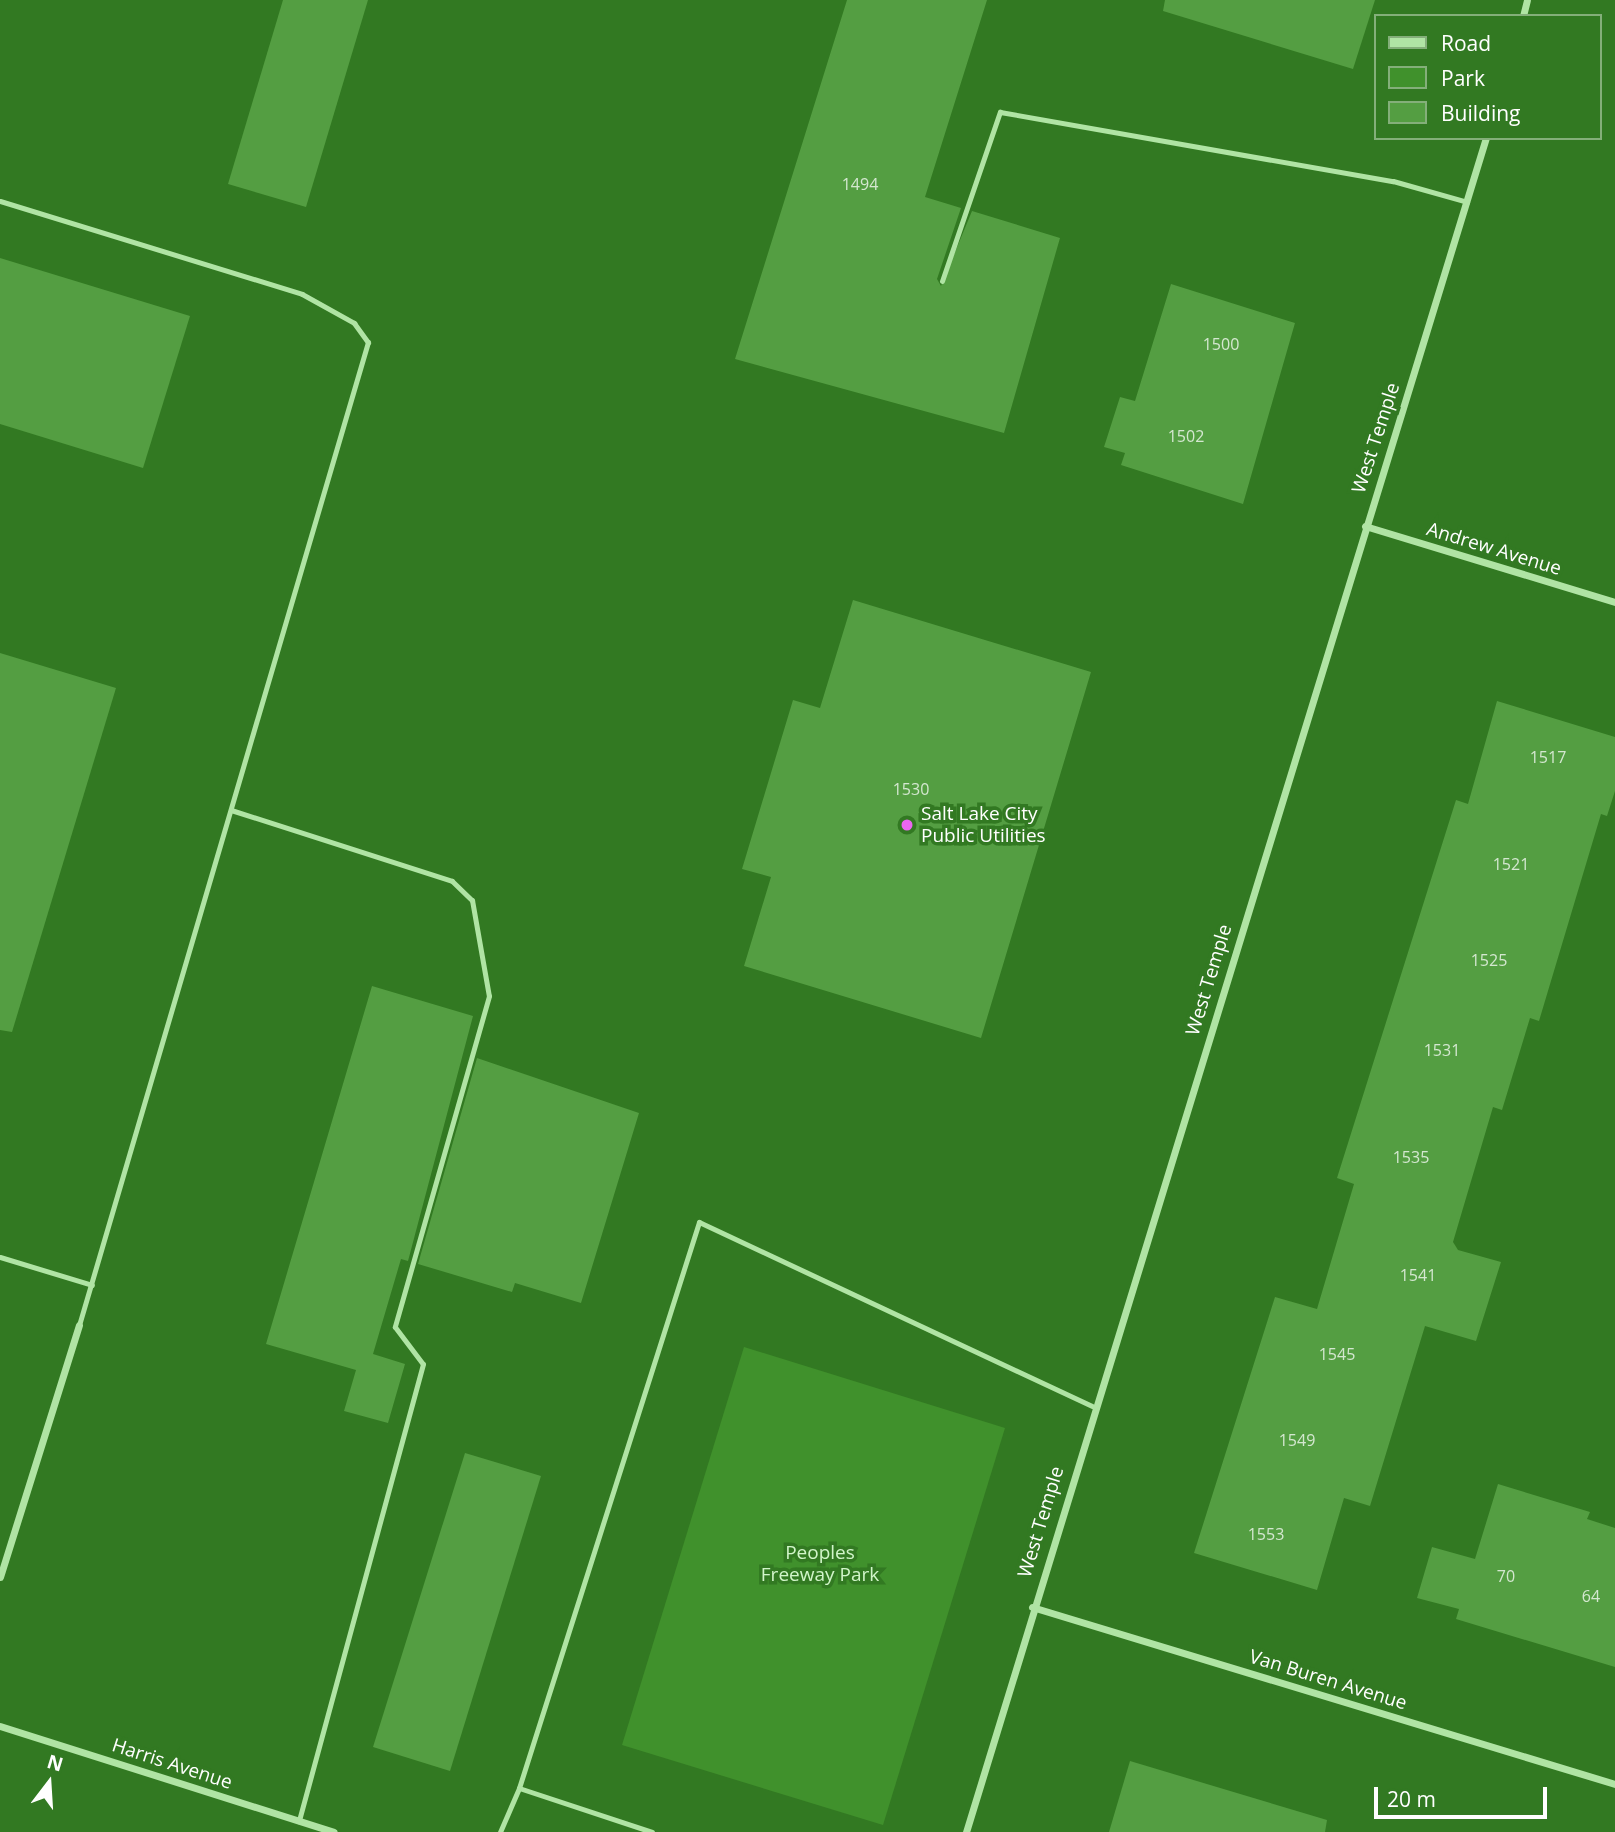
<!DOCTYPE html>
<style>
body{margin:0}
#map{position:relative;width:1615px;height:1832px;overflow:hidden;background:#327922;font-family:"Open Sans",sans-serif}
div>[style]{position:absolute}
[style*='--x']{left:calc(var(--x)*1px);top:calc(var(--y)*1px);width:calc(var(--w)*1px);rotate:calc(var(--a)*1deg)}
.green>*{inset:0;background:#40912c}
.building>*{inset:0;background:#549e42}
.lane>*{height:5px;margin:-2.5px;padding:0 2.5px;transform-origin:2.5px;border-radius:2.5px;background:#b0e4a4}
.street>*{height:7px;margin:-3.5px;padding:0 3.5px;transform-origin:3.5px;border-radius:3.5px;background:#b0e4a4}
.dots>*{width:19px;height:19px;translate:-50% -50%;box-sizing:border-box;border:4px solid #327922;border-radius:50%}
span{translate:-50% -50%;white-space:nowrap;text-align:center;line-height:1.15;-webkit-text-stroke:7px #327922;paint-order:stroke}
.number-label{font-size:16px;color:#d4e7d0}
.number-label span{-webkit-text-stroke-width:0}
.street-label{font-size:19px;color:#fff}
.poi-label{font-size:19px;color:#fff}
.left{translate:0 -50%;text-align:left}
.park-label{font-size:19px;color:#d1f5c9}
.legend{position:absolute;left:1374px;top:14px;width:228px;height:126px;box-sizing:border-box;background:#327922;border:2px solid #84af7a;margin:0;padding:9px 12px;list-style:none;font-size:21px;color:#fff}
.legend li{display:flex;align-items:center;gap:14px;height:35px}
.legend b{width:35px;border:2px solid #84af7a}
.north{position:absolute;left:14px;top:1748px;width:70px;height:70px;-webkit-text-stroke:5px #327922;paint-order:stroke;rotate:17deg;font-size:19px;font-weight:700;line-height:28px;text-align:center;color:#fff}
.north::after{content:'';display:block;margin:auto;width:24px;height:32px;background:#fff;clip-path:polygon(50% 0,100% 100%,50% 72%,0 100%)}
.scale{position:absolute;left:1374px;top:1787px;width:173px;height:32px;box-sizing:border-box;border:4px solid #fff;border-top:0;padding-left:9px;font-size:21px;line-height:24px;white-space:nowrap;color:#fff;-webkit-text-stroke:5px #327922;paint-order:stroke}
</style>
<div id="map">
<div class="green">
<div style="clip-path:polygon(744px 1347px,1005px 1428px,883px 1825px,622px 1745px)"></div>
</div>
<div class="building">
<div style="clip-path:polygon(283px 0,368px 0,306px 207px,228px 184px)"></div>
<div style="clip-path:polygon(847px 0,987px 0,925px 197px,961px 208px,937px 279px,941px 286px,972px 211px,1060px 238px,1004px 433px,735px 359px)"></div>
<div style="clip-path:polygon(1165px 0,1375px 0,1353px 69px,1163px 11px)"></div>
<div style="clip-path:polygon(0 258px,190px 316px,143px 468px,0 424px)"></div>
<div style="clip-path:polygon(1171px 284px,1295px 323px,1243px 504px,1121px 465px,1125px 453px,1104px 447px,1120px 397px,1135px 401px)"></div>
<div style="clip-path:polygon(853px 600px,1091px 672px,981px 1038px,744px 966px,771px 877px,742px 869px,793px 700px,820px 708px)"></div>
<div style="clip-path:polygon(0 653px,116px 688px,12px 1032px,0 1030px)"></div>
<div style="clip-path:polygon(1497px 701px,1615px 737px,1615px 791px,1607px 816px,1601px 814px,1539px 1021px,1530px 1018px,1502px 1110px,1493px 1107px,1453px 1242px,1458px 1250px,1501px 1262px,1476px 1341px,1425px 1326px,1370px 1506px,1344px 1498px,1317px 1590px,1194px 1553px,1275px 1297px,1317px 1309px,1354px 1184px,1337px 1178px,1456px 800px,1468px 804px)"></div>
<div style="clip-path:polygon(372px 986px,473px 1016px,408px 1261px,401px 1259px,373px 1354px,405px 1364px,388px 1423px,344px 1411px,356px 1370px,266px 1344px)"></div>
<div style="clip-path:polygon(477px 1058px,639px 1113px,581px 1303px,515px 1283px,512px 1292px,418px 1264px)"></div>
<div style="clip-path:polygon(465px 1453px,541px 1476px,450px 1771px,373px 1747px)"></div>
<div style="clip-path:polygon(1498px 1484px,1590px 1512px,1587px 1519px,1615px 1528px,1615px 1667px,1456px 1619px,1459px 1609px,1417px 1598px,1432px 1547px,1475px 1559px)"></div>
<div style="clip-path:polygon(1130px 1761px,1327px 1820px,1325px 1832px,1109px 1832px)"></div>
</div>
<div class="lane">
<div style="--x:0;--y:201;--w:316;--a:17.1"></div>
<div style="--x:302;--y:294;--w:60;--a:29.1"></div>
<div style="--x:354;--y:323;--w:24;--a:54"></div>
<div style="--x:368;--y:342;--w:1025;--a:106.38"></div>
<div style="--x:942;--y:281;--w:179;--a:-71.1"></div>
<div style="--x:1000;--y:112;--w:399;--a:10"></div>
<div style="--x:1393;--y:181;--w:77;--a:15.8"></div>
<div style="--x:231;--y:810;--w:232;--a:17.8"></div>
<div style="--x:452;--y:881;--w:28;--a:44"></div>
<div style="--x:472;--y:900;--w:97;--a:80"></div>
<div style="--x:489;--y:996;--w:344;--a:105.9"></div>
<div style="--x:395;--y:1327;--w:46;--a:52.9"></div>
<div style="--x:423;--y:1364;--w:474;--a:105.2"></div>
<div style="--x:0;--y:1257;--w:96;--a:16.9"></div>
<div style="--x:519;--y:1788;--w:594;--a:-72.36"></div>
<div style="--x:699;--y:1222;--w:434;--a:25.1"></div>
<div style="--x:500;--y:1832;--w:48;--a:-66.6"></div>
<div style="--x:519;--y:1788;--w:140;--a:18.3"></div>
</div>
<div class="street">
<div style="--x:1523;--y:16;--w:16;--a:-76"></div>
<div style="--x:1365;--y:526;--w:261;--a:16.9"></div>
<div style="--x:0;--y:1577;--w:264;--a:-72.6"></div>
<div style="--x:1032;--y:1607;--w:609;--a:16.89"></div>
<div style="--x:0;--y:1726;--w:350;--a:17.6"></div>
<div style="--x:966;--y:1832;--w:1772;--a:-72.94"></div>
</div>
<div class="dots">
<div style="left:907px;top:825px;background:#eb66f0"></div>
</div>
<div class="number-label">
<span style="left:860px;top:184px">1494</span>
<span style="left:1221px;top:344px">1500</span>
<span style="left:1186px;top:436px">1502</span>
<span style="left:1548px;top:757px">1517</span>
<span style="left:911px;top:789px">1530</span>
<span style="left:1511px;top:864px">1521</span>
<span style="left:1489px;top:960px">1525</span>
<span style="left:1442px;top:1050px">1531</span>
<span style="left:1411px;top:1157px">1535</span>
<span style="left:1418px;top:1275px">1541</span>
<span style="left:1337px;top:1354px">1545</span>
<span style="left:1297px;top:1440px">1549</span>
<span style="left:1266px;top:1534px">1553</span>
<span style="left:1506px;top:1576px">70</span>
<span style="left:1591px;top:1596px">64</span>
</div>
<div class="street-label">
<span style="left:1376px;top:438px;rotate:-72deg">West Temple</span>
<span style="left:1494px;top:549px;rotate:17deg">Andrew Avenue</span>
<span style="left:1209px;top:980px;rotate:-73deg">West Temple</span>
<span style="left:1041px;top:1522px;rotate:-73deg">West Temple</span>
<span style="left:1328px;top:1680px;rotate:17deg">Van Buren Avenue</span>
<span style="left:172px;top:1764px;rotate:18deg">Harris Avenue</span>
</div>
<div class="poi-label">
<span class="left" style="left:921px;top:825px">Salt Lake City<br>Public Utilities</span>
</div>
<div class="park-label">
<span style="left:820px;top:1564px">Peoples<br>Freeway Park</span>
</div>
<ul class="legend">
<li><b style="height:9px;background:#b0e4a4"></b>Road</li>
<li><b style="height:19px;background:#40912c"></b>Park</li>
<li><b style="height:19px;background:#549e42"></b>Building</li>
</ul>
<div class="north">N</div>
<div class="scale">20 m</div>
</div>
